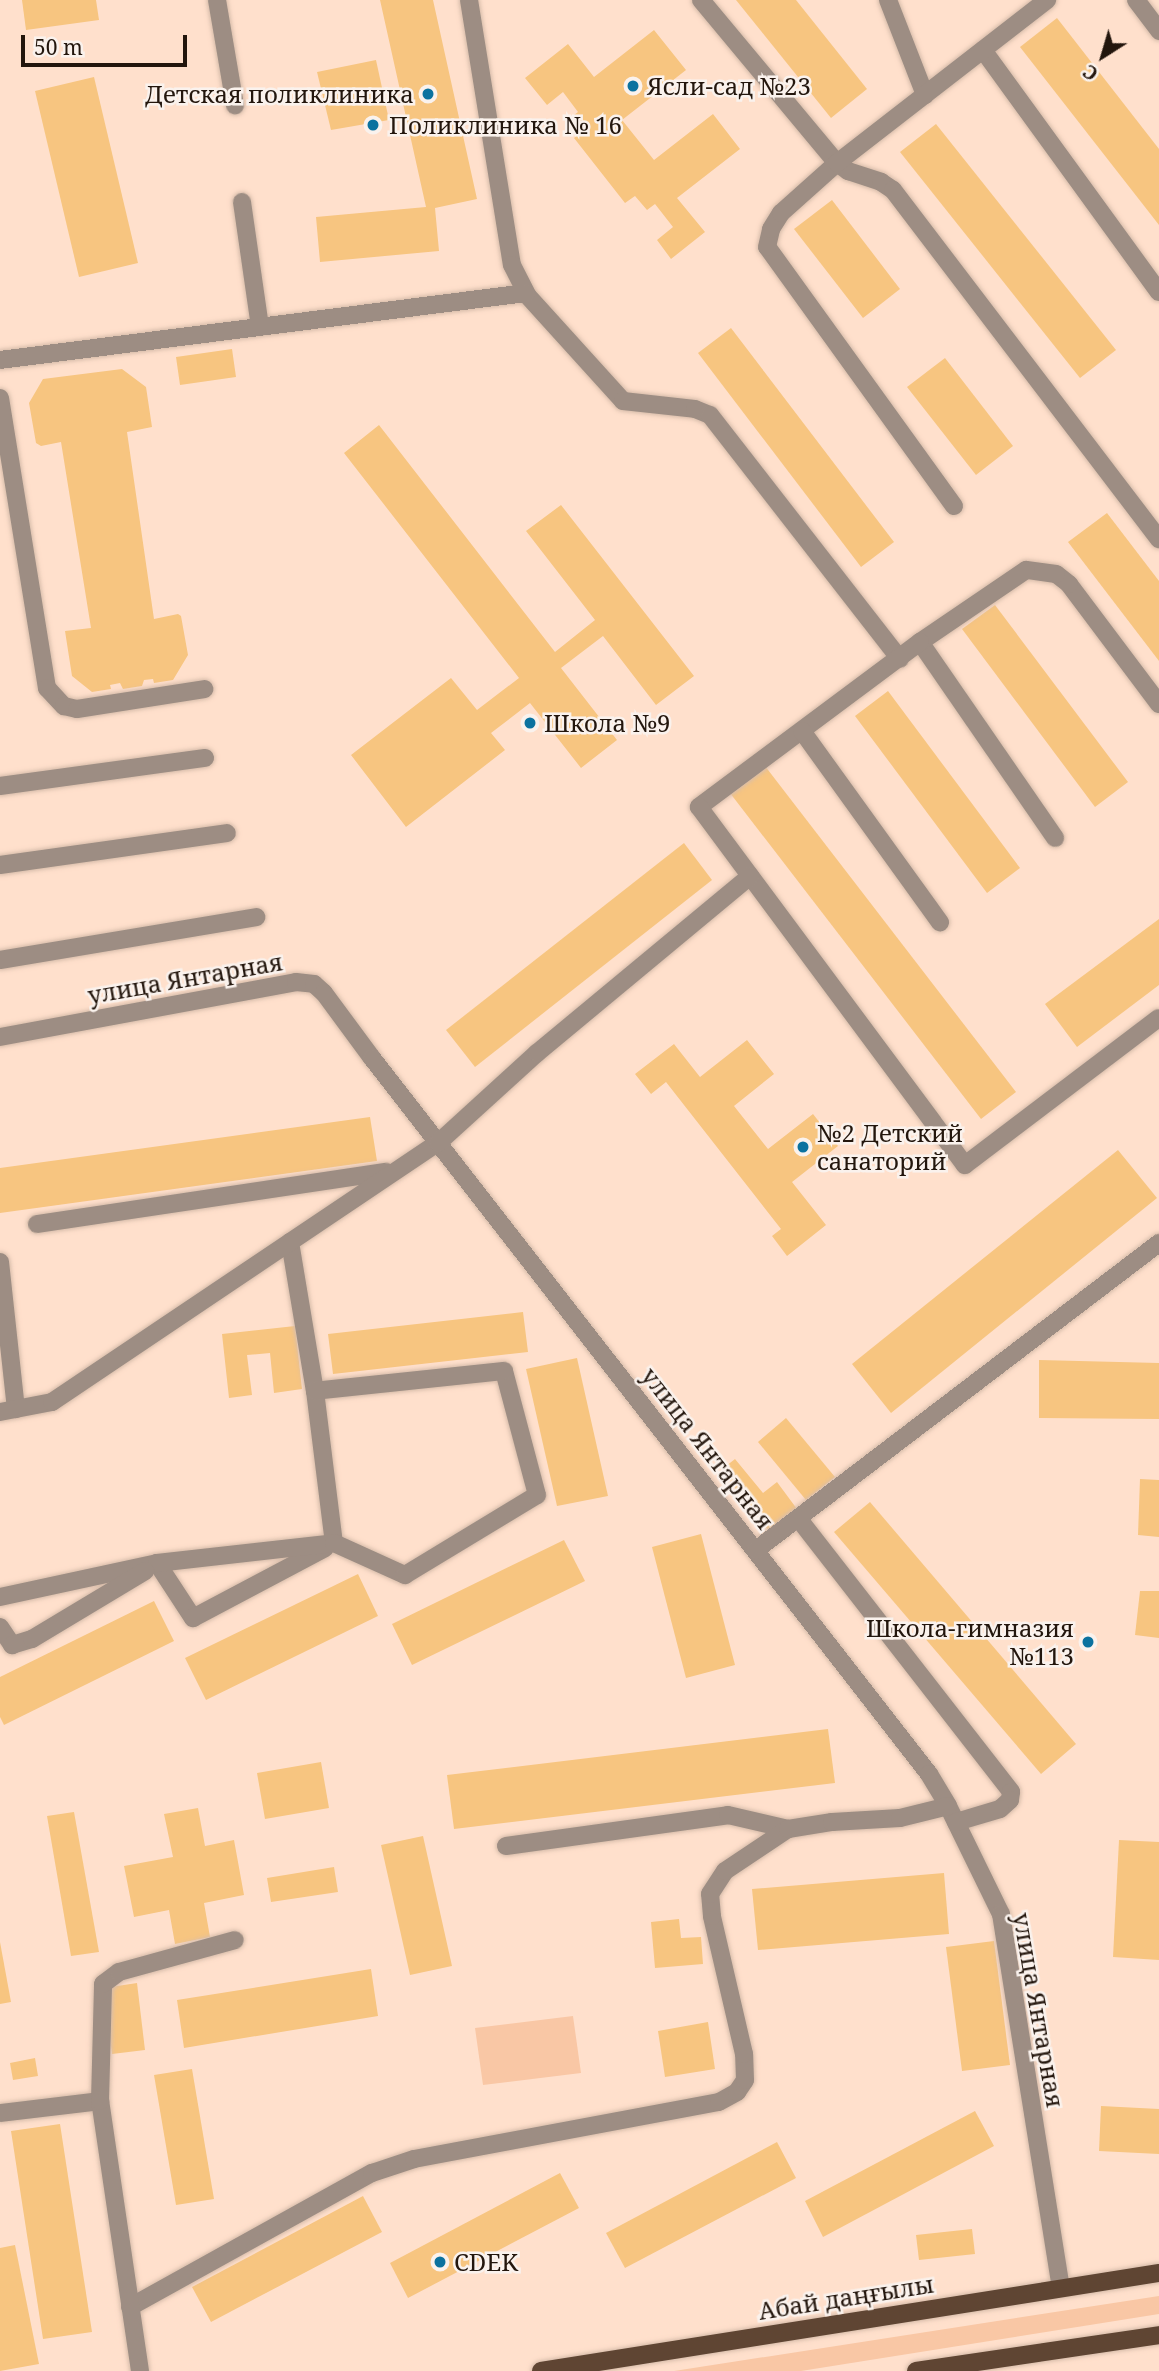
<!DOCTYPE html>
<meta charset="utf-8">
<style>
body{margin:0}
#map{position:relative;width:1159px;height:2371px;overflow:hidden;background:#ffe0cc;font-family:"Noto Serif",serif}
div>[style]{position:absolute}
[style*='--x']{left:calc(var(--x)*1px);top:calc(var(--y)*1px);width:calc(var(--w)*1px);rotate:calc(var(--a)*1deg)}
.green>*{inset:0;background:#f9c7a5}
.building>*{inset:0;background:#f7c580}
.roads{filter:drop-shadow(0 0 2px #d7bcaa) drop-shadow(0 0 2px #d7bcaa)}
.minor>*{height:18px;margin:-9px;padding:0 9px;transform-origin:9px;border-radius:9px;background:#9d8d83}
.major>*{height:18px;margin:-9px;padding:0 9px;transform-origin:9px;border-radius:9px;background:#5f4533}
.dots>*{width:19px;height:19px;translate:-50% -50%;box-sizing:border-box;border:4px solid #faf2ed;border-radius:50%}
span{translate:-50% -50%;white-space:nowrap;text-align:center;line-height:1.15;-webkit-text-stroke:5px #faf2ed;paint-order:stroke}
.poi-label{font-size:24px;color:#23160d}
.left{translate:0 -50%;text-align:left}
.right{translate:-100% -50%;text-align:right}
.street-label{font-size:24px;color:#23160d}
.north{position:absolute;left:1068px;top:21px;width:70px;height:70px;-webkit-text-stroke:5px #faf2ed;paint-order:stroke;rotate:217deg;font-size:19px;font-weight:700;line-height:28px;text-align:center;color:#23160d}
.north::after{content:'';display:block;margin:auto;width:24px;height:32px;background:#23160d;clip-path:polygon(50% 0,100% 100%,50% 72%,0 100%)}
.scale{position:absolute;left:21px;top:35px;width:166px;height:32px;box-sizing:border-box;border:4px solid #23160d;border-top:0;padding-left:9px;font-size:21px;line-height:24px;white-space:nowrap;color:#23160d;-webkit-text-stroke:5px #faf2ed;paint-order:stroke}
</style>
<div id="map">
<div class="green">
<div style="clip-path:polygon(573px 2016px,581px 2073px,483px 2085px,475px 2028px)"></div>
<div style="clip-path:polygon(1159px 2296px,1159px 2314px,801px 2371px,674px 2371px)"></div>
</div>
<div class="building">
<div style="clip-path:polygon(22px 0,96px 0,99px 20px,26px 30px)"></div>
<div style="clip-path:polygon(380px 0,433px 0,477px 199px,435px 208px,439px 251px,320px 262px,316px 217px,426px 207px)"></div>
<div style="clip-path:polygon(736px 0,796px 0,867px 89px,831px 118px)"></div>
<div style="clip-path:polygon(1057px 18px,1159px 149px,1159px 225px,1020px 47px)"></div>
<div style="clip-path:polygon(654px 30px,686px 70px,622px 120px,654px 160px,713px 114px,740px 149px,677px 198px,705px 232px,671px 259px,657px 240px,673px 227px,655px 204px,647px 210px,635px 196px,625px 203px,574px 138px,581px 132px,570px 118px,578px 112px,563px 92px,547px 105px,525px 78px,568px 44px,594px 77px)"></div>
<div style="clip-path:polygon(376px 60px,389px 120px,331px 130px,317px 72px)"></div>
<div style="clip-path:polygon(94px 77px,138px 263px,79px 277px,35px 91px)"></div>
<div style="clip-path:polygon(936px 124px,1116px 350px,1080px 378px,900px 152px)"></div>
<div style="clip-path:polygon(832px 200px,900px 289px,863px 318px,794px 229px)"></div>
<div style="clip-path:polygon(731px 328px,894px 542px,861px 567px,698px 353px)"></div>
<div style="clip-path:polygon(232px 349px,236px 377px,180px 385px,176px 357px)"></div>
<div style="clip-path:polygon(945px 358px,1013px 446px,976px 475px,907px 387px)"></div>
<div style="clip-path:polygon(122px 369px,146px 387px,152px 427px,127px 432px,154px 619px,178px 614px,181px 616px,188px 655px,173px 680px,154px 683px,153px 679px,144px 680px,142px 686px,123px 689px,120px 683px,110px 685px,111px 689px,92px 692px,72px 676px,65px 631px,91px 628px,61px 442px,41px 446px,36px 443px,29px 403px,43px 379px)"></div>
<div style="clip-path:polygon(379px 425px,555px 652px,595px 620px,526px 531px,561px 505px,694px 676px,656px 705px,603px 636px,561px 668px,617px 740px,581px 768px,530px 703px,491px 733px,505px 750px,406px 827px,351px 755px,451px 678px,477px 710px,519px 678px,344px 453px)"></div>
<div style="clip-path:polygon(1107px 513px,1159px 581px,1159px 661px,1068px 542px)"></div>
<div style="clip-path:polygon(995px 605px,1128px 782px,1095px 807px,962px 629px)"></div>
<div style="clip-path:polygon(888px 691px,1020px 868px,987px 893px,855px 716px)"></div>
<div style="clip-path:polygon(765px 766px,1016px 1092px,981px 1119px,730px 793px)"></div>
<div style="clip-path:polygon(684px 843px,712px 880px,475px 1067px,446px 1030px)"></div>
<div style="clip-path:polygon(1159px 919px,1159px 985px,1077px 1047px,1045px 1004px)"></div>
<div style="clip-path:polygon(747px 1040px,774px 1074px,734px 1106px,768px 1149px,813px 1114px,838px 1146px,792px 1182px,826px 1225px,787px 1256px,772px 1236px,781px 1229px,666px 1082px,651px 1094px,635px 1074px,674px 1044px,700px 1077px)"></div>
<div style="clip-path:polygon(370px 1117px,377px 1161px,0 1213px,0 1168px)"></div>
<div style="clip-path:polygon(1118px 1150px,1157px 1198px,891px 1413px,852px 1364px)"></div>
<div style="clip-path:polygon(523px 1312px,528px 1352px,333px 1374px,328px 1334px)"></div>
<div style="clip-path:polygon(295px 1326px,302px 1389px,274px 1393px,270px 1353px,247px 1355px,252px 1395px,229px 1398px,222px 1334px)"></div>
<div style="clip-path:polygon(577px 1358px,608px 1496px,557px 1506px,526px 1369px)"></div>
<div style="clip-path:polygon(1039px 1360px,1159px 1363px,1159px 1419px,1039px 1418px)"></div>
<div style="clip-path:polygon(786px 1418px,835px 1477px,806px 1500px,758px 1442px)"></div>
<div style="clip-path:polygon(735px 1459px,763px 1493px,777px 1482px,797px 1509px,768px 1530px,721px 1470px)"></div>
<div style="clip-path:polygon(1140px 1479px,1159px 1480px,1159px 1537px,1138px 1535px)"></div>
<div style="clip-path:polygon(870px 1502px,1076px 1744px,1041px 1774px,834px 1532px)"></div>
<div style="clip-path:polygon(701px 1534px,735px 1665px,686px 1678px,652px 1547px)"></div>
<div style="clip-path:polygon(564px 1540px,585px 1581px,412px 1665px,392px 1624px)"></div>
<div style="clip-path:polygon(358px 1574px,378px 1616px,206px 1700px,185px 1658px)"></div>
<div style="clip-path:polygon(1140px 1591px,1159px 1591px,1159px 1638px,1135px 1635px)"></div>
<div style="clip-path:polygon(154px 1601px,174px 1641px,4px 1725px,0 1717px,0 1677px)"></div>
<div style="clip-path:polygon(828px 1729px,835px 1783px,454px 1829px,447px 1775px)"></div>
<div style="clip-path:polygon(321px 1762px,329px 1808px,265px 1819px,257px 1773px)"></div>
<div style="clip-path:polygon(198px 1808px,205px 1846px,234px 1840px,244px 1895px,204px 1903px,210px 1937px,175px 1944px,169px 1910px,134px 1917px,124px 1866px,173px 1857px,164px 1814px)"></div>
<div style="clip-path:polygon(74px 1812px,99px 1952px,71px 1956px,47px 1816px)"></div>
<div style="clip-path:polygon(423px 1836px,452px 1966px,410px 1975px,381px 1845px)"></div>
<div style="clip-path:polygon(1119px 1840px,1159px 1842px,1159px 1960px,1113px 1957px)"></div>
<div style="clip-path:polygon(334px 1867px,338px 1892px,271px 1902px,267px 1878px)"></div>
<div style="clip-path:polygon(944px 1873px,949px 1934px,758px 1950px,752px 1889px)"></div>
<div style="clip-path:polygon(679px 1919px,681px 1938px,701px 1937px,703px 1964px,655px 1968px,651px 1922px)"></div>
<div style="clip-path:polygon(994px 1941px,1010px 2065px,962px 2071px,946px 1947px)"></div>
<div style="clip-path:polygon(0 1942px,11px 2002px,0 2004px)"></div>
<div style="clip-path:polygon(371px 1969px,378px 2016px,184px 2048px,177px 2000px)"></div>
<div style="clip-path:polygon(137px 1983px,145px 2050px,112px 2054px,104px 1988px)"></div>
<div style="clip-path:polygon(708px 2022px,715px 2069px,665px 2077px,658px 2031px)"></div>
<div style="clip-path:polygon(35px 2058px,38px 2076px,13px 2080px,10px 2063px)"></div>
<div style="clip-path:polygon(192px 2069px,214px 2199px,176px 2205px,154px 2075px)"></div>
<div style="clip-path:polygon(1101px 2106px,1159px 2109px,1159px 2154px,1099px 2151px)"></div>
<div style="clip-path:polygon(975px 2111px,994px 2146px,823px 2237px,805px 2201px)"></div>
<div style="clip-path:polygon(60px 2124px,92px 2332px,43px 2339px,11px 2131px)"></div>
<div style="clip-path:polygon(777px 2142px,796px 2178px,625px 2268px,606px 2233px)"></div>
<div style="clip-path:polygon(560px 2173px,579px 2208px,408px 2298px,390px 2263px)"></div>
<div style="clip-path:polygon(363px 2196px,382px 2232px,211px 2322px,192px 2287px)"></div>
<div style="clip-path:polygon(972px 2229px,975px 2254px,919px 2260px,916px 2235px)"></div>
<div style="clip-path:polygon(15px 2245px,39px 2364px,0 2371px,0 2248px)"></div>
</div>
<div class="roads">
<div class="minor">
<div style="--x:217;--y:0;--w:107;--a:80.3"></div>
<div style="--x:469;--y:0;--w:268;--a:80.8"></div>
<div style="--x:512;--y:265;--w:34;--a:63"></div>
<div style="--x:527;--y:295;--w:143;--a:47.8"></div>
<div style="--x:623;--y:401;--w:72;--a:6.3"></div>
<div style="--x:695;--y:409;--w:16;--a:22"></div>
<div style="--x:710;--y:415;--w:309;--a:52.1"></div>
<div style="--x:701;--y:0;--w:212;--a:50.2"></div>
<div style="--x:837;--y:163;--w:14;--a:36"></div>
<div style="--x:848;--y:171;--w:35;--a:18"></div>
<div style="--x:881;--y:182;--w:14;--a:34"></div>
<div style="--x:893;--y:190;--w:439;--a:52.7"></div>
<div style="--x:888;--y:0;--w:102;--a:68.7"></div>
<div style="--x:1136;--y:0;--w:39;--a:53"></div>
<div style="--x:983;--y:50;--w:299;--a:54"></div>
<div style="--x:242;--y:202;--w:126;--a:81.8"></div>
<div style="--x:0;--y:360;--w:530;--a:-7.26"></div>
<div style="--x:0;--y:398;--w:294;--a:80.8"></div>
<div style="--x:47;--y:688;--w:25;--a:47"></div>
<div style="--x:64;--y:706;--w:13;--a:13"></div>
<div style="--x:77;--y:709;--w:129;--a:-8.9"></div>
<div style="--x:954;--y:506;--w:319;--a:-125.8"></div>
<div style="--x:767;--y:247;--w:18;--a:-77"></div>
<div style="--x:771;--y:229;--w:19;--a:-58"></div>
<div style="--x:781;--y:213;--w:75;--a:-41.8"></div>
<div style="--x:837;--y:163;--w:266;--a:-37.8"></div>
<div style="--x:920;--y:642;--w:238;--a:55.4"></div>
<div style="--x:1159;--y:704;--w:150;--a:-126.9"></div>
<div style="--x:1069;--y:584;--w:16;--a:-142"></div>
<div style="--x:1056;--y:574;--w:30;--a:-172"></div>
<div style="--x:1026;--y:570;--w:128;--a:145.8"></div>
<div style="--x:920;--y:642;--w:276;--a:143.3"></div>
<div style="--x:699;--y:807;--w:446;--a:53.4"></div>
<div style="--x:965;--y:1165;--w:243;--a:-37.2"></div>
<div style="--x:802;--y:731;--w:236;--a:54.2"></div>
<div style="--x:0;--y:786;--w:207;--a:-7.8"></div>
<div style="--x:0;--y:865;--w:229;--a:-8"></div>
<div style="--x:0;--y:960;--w:260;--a:-9.5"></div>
<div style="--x:0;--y:1037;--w:301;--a:-10.5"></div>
<div style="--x:296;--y:982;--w:18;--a:6"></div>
<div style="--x:314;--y:984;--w:13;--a:42"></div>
<div style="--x:324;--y:993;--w:81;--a:53.6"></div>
<div style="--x:372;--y:1058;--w:907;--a:52.12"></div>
<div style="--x:929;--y:1774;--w:37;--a:59"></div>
<div style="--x:948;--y:1806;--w:120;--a:63.9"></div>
<div style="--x:1001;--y:1914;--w:378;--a:80.9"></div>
<div style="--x:37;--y:1224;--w:353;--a:-8.5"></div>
<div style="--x:290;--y:1242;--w:151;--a:80.5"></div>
<div style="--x:315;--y:1391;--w:153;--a:82.9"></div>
<div style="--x:0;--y:1262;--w:148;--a:83.8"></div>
<div style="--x:0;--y:1412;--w:53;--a:-10.9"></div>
<div style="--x:52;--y:1402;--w:465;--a:-33.9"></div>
<div style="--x:438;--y:1143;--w:134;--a:-42.3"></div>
<div style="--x:537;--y:1053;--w:277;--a:-39.7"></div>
<div style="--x:798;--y:1518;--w:347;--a:52.1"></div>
<div style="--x:1011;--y:1792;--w:8;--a:97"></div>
<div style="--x:1010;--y:1800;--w:13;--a:138"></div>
<div style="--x:1000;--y:1809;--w:46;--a:163.5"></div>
<div style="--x:756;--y:1550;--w:507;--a:-37.3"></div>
<div style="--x:157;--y:1563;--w:66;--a:56.8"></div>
<div style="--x:193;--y:1618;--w:149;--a:-27.9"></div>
<div style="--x:0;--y:1597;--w:161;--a:-12.2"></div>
<div style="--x:157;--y:1563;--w:178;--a:-6.4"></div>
<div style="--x:334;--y:1543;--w:78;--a:24.3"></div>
<div style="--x:405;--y:1575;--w:154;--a:-31.2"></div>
<div style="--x:537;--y:1495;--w:128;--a:-104.9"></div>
<div style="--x:504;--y:1371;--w:190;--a:174"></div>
<div style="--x:0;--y:1627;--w:22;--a:56"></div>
<div style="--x:12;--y:1645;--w:21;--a:-17"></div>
<div style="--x:32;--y:1639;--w:132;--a:-31"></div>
<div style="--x:506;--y:1846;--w:224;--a:-7.9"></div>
<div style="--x:728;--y:1815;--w:62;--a:13.1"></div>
<div style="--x:0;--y:2113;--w:101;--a:-6.8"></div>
<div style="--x:130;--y:2307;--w:277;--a:-29"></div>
<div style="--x:372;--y:2173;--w:44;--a:-18.4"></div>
<div style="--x:414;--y:2159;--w:310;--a:-10.6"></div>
<div style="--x:719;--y:2102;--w:21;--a:-29"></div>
<div style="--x:737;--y:2092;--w:14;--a:-56"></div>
<div style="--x:745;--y:2080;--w:26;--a:-92"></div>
<div style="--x:744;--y:2054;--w:142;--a:-103.1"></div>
<div style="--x:712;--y:1916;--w:22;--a:-95"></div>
<div style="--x:710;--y:1894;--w:27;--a:-57"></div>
<div style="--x:725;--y:1871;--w:76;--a:-33.7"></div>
<div style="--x:788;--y:1829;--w:45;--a:-9"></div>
<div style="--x:832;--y:1822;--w:68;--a:-3.4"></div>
<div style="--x:900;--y:1818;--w:49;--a:-14"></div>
<div style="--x:140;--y:2371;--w:273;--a:-98.4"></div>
<div style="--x:100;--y:2101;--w:117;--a:-88.5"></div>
<div style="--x:103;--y:1984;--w:20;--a:-37"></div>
<div style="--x:119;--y:1972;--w:120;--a:-15.4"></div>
</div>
<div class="major">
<div style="--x:541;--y:2371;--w:626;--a:-9.01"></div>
<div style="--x:916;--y:2371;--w:246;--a:-8.4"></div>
</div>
</div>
<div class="dots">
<div style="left:633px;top:86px;background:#0b729f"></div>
<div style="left:428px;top:94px;background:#0b729f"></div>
<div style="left:373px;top:125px;background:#0b729f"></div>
<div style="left:530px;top:723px;background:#0b729f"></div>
<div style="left:803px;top:1147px;background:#0b729f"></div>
<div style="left:1088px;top:1642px;background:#0b729f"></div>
<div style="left:440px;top:2262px;background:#0b729f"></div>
</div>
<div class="poi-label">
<span class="left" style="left:647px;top:86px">Ясли-сад №23</span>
<span class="right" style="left:414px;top:94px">Детская поликлиника</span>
<span class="left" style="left:389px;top:125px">Поликлиника № 16</span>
<span class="left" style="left:544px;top:723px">Школа №9</span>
<span class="left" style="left:817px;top:1147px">№2 Детский<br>санаторий</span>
<span class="right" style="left:1074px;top:1642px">Школа-гимназия<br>№113</span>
<span class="left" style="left:454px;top:2262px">CDEK</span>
</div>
<div class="street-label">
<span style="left:185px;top:978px;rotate:-10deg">улица Янтарная</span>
<span style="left:708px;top:1448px;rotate:52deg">улица Янтарная</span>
<span style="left:1039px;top:2010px;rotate:80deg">улица Янтарная</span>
<span style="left:846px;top:2297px;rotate:-9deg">Абай даңғылы</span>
</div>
<div class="north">С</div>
<div class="scale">50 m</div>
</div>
